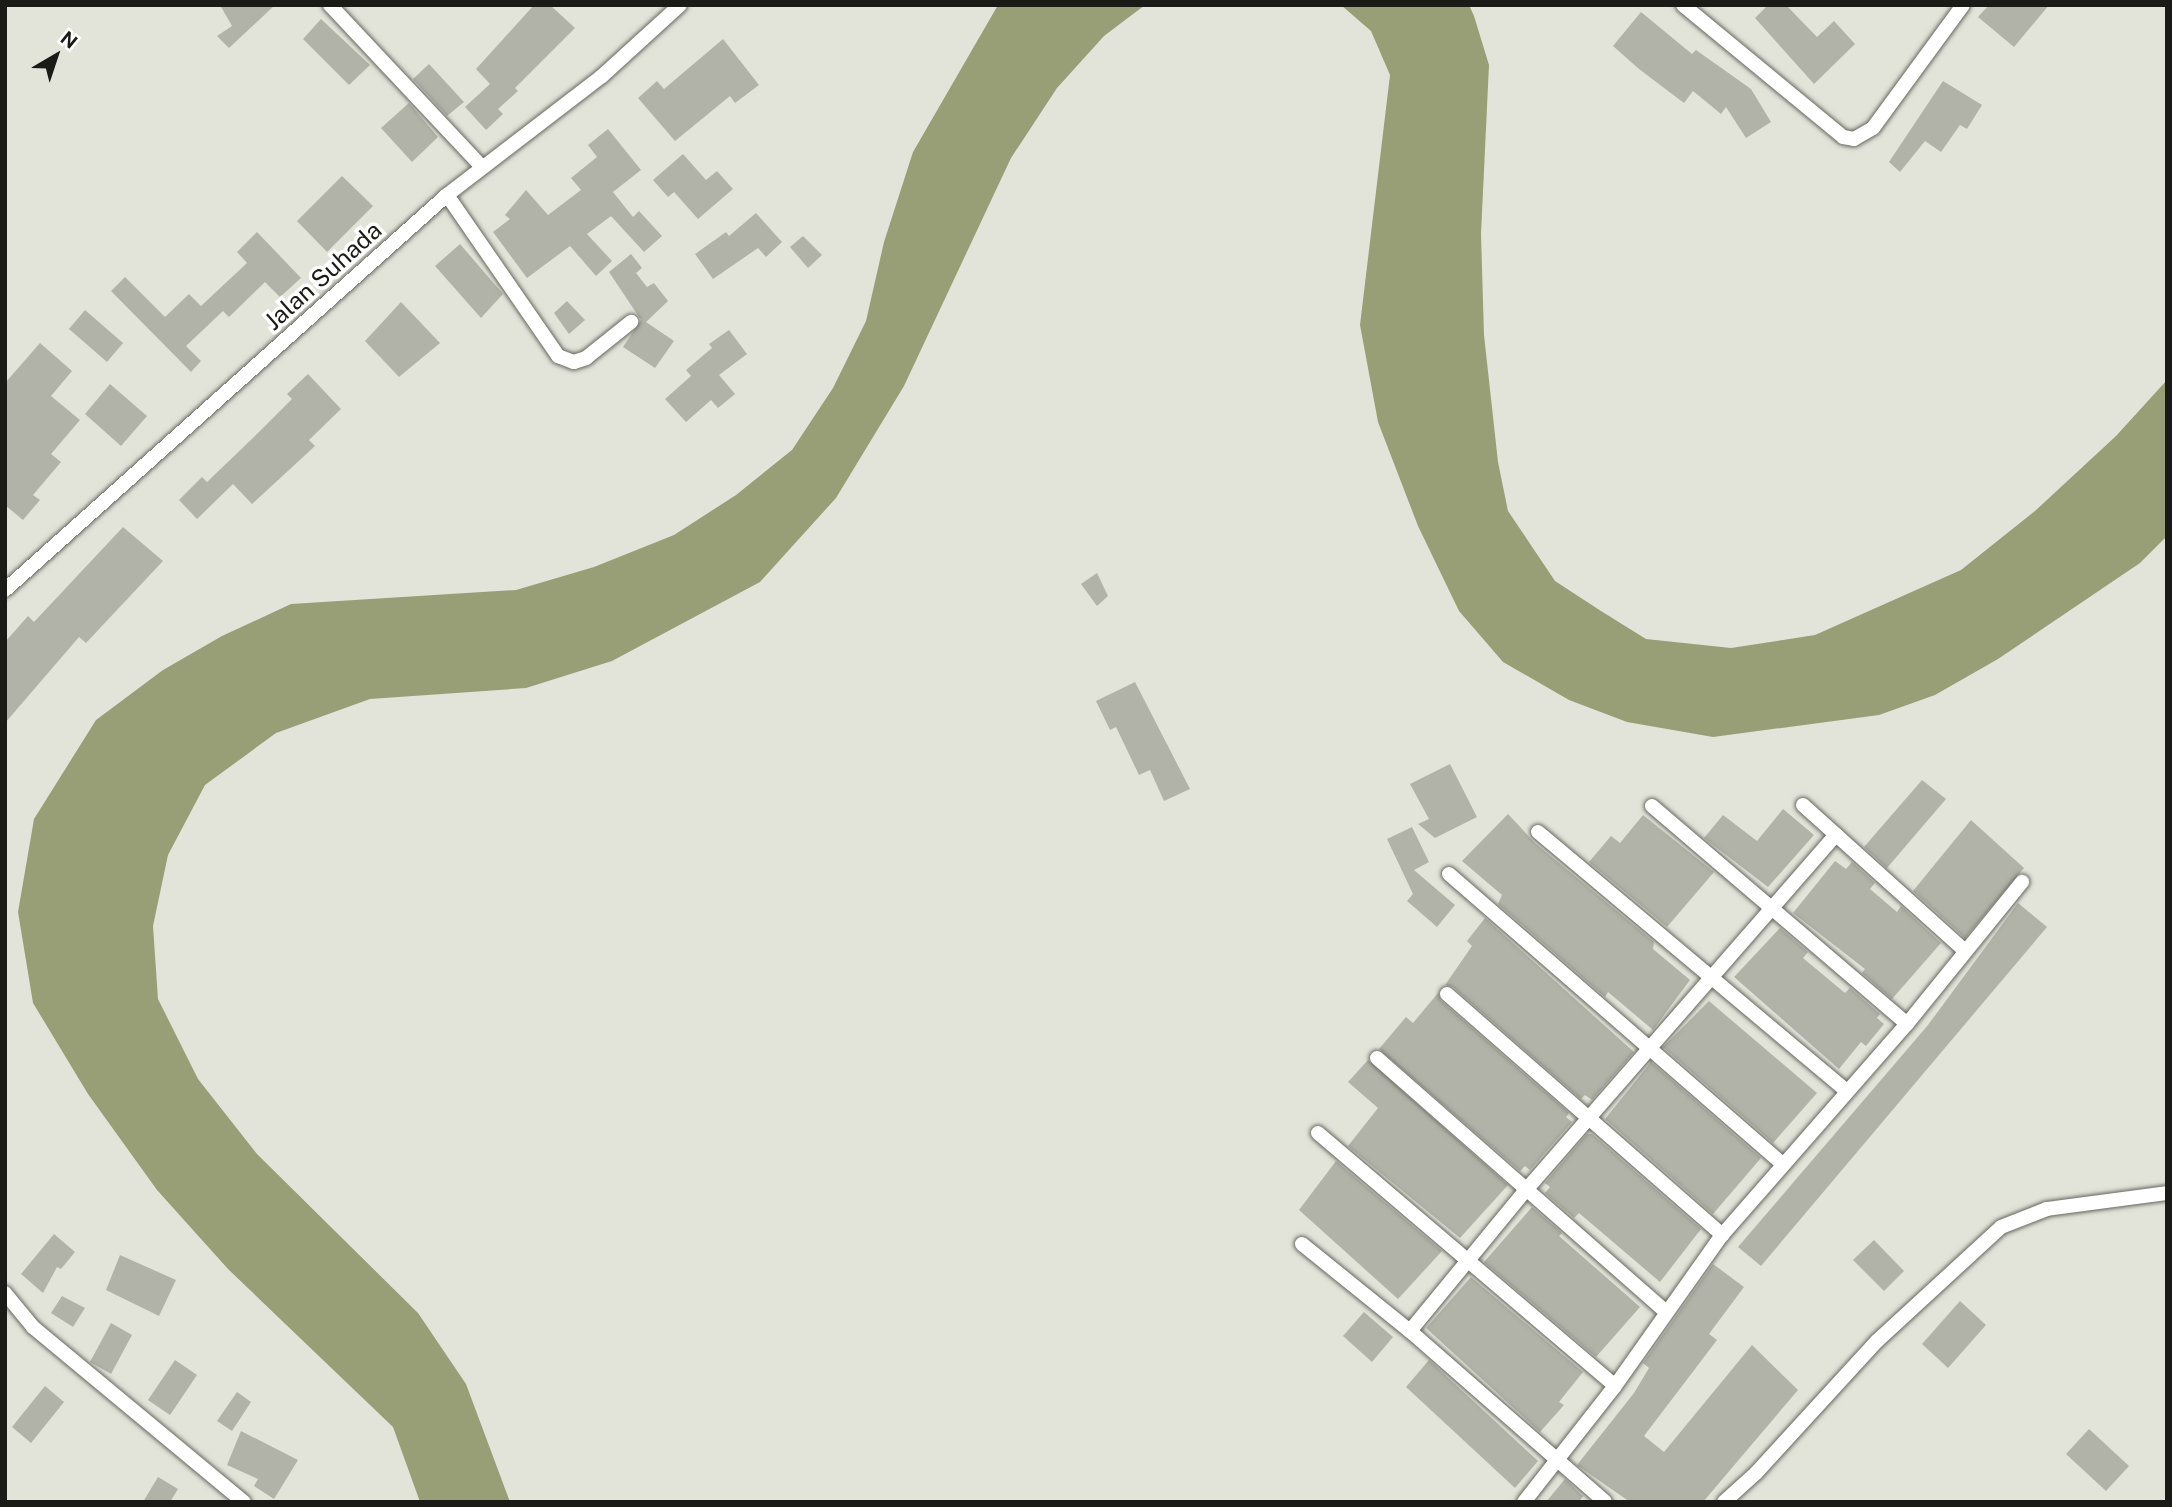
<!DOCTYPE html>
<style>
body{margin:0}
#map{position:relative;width:2172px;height:1507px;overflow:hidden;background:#e2e4da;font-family:"Public Sans",sans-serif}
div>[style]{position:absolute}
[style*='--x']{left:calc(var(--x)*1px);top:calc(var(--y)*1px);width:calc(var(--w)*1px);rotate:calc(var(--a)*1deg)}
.water>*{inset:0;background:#989f77}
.building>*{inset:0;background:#b1b3a9}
.roads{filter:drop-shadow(0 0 2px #65675e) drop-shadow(0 0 2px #65675e)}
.street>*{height:14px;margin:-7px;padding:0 7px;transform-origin:7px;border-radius:7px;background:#fff}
span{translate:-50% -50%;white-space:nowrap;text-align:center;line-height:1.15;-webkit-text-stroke:7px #fff;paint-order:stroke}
.street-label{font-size:24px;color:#1a1a17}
.frame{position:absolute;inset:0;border:7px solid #1a1a17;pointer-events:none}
.north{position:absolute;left:21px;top:21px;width:70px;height:70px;-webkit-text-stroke:5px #fff;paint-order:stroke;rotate:39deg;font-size:19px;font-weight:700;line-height:28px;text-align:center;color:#1a1a17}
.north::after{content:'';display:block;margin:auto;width:24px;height:32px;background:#1a1a17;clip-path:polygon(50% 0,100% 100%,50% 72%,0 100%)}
</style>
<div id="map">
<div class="water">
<div style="clip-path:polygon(998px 5px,1145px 5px,1104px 36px,1057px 88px,1011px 158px,904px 386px,836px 498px,760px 582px,612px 661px,526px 688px,370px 699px,276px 733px,205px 785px,168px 855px,153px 926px,158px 999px,198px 1079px,257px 1154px,418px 1313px,466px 1384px,510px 1502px,420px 1502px,393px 1427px,228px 1269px,157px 1190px,88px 1094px,33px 1003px,18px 912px,34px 819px,96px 720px,163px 670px,222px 636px,291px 604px,516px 590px,594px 567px,674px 535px,736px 495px,792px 450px,833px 388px,866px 321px,884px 242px,913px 152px)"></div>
<div style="clip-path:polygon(1341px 5px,1469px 5px,1474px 16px,1489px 65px,1481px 234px,1484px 335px,1498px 462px,1508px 511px,1555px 581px,1601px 611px,1646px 639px,1731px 648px,1815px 635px,1961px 570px,2035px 511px,2116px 436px,2167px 380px,2167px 536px,2140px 563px,1998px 659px,1935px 695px,1879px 715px,1713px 737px,1627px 722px,1569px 700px,1503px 662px,1459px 611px,1418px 526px,1378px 422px,1360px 325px,1390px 75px,1371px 31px)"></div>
</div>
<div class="building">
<div style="clip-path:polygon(220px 5px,275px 5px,229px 48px,217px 36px,232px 26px)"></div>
<div style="clip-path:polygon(534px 5px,550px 5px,575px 28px,515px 88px,518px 91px,498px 109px,503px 114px,486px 130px,465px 107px,490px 84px,476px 69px)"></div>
<div style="clip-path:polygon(1768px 5px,1786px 5px,1817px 37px,1834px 21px,1855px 44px,1814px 84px,1755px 18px)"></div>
<div style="clip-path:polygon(1989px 5px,2049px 5px,2014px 47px,1978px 17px)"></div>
<div style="clip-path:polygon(1641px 12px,1692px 54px,1696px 50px,1751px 89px,1771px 122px,1746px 138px,1726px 107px,1721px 114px,1693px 91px,1684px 103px,1639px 69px,1613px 46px)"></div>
<div style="clip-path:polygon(321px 19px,370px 65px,349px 85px,303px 39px)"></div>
<div style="clip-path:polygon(723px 39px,759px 85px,735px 103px,730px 96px,675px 141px,638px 98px,657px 81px,664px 89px)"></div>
<div style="clip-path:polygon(429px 64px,464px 102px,447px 116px,413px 79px)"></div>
<div style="clip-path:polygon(1943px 81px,1982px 105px,1967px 129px,1960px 125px,1941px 152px,1925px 141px,1900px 172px,1889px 162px)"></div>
<div style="clip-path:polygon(409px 103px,438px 137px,412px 162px,381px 128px)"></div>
<div style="clip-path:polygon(608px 129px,641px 170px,613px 192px,633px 217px,639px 211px,662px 236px,644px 252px,611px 216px,587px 234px,612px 261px,596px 276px,570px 246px,527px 278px,493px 232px,510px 219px,505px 215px,526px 190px,548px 215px,581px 190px,571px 178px,597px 157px,588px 145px)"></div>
<div style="clip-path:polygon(683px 154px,706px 180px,717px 171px,733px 189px,698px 219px,674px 192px,668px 197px,653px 180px)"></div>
<div style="clip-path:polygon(342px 176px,373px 206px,327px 252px,297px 221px)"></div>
<div style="clip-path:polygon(756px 213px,782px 242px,766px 257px,758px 248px,713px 279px,695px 254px,726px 232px,729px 236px)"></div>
<div style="clip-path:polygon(257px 232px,301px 278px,280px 297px,265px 282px,229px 317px,223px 311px,186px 346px,201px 361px,191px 372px,111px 291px,125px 277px,165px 317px,189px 294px,201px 306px,247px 263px,237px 252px)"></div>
<div style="clip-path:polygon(803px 236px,822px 255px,808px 268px,790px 247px)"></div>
<div style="clip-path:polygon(460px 244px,503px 294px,481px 318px,435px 266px)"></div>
<div style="clip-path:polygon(631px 254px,642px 268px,636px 273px,647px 287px,654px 283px,668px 301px,646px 322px,674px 341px,655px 368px,623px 347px,641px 320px,609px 272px)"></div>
<div style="clip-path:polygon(567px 301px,585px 320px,569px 334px,554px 313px)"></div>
<div style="clip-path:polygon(401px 302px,440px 343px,399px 377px,365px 341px)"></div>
<div style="clip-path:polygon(85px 310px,123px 343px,107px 362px,69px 329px)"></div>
<div style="clip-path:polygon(729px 330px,747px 354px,719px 375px,735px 394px,718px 408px,711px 400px,686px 422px,665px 399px,691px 376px,686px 370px,712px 348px,709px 344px)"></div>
<div style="clip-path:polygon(40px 343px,72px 371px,51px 396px,80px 420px,51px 454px,61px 462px,33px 495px,40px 500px,23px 520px,5px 505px,5px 383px)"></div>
<div style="clip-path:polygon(308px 374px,341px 409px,309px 440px,315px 446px,252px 504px,233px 484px,197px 519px,179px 500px,202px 477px,207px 482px,259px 432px,292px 399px,287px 394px)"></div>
<div style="clip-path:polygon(110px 384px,147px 416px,121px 446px,85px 414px)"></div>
<div style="clip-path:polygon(123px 527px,163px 561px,86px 643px,79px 637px,5px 723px,5px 642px,28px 616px,34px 622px)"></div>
<div style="clip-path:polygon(1097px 573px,1108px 596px,1097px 606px,1081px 584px)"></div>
<div style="clip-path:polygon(1135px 682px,1190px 789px,1164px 801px,1150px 770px,1139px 775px,1116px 727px,1110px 730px,1096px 701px)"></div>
<div style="clip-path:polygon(1450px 764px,1477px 817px,1435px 838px,1418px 824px,1429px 819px,1410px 784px)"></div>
<div style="clip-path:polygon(1922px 780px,1946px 799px,1887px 868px,1864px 847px)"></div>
<div style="clip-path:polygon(1783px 809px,1814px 835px,1768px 887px,1704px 838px,1723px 815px,1757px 841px)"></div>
<div style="clip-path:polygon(1508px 814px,1535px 843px,1654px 942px,1653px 949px,1690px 980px,1653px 1030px,1608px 992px,1605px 997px,1498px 904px,1502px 895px,1462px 861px)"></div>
<div style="clip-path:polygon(1643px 815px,1714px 872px,1667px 927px,1589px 862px,1611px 836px,1620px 843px)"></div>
<div style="clip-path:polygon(1971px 820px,2024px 868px,1965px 938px,1913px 891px)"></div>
<div style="clip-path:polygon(1412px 827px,1429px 862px,1414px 870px,1455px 905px,1437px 927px,1407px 901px,1413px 894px,1387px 839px)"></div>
<div style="clip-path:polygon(1835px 861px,1846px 869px,1852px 862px,1875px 883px,1870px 889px,1897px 912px,1901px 906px,1941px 943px,1892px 999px,1862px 973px,1865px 969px,1793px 913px)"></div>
<div style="clip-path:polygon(2018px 903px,2047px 927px,1761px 1266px,1738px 1247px,1928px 1025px)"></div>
<div style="clip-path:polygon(1485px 918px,1634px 1052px,1592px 1100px,1585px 1095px,1581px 1099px,1453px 987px,1445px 985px,1472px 946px,1467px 941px)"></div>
<div style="clip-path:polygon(1780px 928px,1808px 952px,1803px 958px,1845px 993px,1850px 988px,1880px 1014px,1877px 1018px,1884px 1024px,1866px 1046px,1861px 1042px,1839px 1069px,1734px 977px)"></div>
<div style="clip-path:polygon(1438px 993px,1441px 1001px,1569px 1113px,1566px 1117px,1572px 1122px,1530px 1170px,1525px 1166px,1520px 1171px,1379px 1049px,1406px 1017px,1413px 1023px)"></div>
<div style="clip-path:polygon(1709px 1001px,1817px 1093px,1773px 1143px,1663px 1047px)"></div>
<div style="clip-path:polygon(1368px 1060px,1508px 1185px,1460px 1238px,1348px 1146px,1378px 1108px,1348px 1082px)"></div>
<div style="clip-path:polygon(1651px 1062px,1761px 1158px,1713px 1214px,1605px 1119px)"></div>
<div style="clip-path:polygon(1587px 1134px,1592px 1134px,1701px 1229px,1660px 1282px,1579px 1213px,1574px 1218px,1545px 1193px,1550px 1187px,1545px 1183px)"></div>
<div style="clip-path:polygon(1336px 1161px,1442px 1251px,1398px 1299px,1299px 1210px)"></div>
<div style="clip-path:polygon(1532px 1207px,1562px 1233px,1559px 1236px,1640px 1307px,1596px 1357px,1484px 1262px)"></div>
<div style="clip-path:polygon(54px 1234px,75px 1252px,61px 1269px,57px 1267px,43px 1293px,21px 1274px)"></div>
<div style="clip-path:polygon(1874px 1240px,1904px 1271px,1884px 1291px,1853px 1260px)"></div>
<div style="clip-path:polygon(120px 1255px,176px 1280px,159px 1316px,106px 1290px)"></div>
<div style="clip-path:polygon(1713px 1264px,1744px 1287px,1709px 1334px,1717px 1340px,1644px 1436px,1664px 1452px,1752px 1345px,1798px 1390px,1703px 1502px,1630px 1502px,1577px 1465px,1634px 1393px,1649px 1368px,1643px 1363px)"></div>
<div style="clip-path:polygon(1471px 1277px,1583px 1372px,1559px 1402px,1564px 1405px,1540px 1432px,1426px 1328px)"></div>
<div style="clip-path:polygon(62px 1296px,85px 1308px,73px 1327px,51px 1313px)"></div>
<div style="clip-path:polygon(1960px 1301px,1986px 1325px,1948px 1368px,1922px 1344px)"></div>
<div style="clip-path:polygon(1364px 1312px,1393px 1337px,1372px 1362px,1343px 1336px)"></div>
<div style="clip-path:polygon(111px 1323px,132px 1335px,111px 1374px,90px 1362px)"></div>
<div style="clip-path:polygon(175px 1360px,197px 1375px,170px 1415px,148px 1400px)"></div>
<div style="clip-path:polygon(1429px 1360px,1538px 1461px,1515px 1488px,1406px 1387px)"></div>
<div style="clip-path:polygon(45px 1386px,64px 1402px,31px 1443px,12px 1427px)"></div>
<div style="clip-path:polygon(237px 1392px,251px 1402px,232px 1431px,217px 1421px)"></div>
<div style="clip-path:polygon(2089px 1429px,2129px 1466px,2106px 1491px,2066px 1454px)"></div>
<div style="clip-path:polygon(241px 1431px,298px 1460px,274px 1499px,254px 1486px,258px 1479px,227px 1465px)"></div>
<div style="clip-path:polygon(158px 1477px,178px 1489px,170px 1502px,143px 1502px)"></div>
<div style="clip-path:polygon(1565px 1479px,1583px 1496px,1579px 1502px,1546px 1502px)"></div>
</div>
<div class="roads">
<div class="street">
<div style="--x:330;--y:5;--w:221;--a:46.8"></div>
<div style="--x:1683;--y:5;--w:207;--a:39.5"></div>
<div style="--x:1843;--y:137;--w:11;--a:10"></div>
<div style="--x:1854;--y:139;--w:22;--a:-30"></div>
<div style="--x:1873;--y:128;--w:152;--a:-53.8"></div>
<div style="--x:447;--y:195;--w:196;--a:55.4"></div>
<div style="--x:558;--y:356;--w:17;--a:21"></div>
<div style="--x:574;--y:362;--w:13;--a:-18"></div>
<div style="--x:586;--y:358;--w:58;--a:-38.7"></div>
<div style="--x:5;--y:590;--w:593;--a:-41.79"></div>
<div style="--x:447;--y:195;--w:195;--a:-37.5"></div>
<div style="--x:602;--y:76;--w:105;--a:-42.3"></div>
<div style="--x:1803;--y:805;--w:218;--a:42"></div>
<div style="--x:1652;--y:806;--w:335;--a:40.5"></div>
<div style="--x:1538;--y:832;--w:402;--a:40"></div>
<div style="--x:1449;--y:874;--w:442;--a:41"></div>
<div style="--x:1447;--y:994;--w:366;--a:41.2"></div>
<div style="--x:1377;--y:1058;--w:382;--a:41.3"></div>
<div style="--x:1318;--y:1133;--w:390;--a:40.4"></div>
<div style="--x:1302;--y:1244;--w:139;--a:38.9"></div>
<div style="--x:1410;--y:1331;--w:259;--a:41.2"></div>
<div style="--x:5;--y:1293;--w:44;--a:50.5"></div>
<div style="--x:33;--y:1327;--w:274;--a:39.7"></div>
<div style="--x:1410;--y:1331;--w:181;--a:-50.6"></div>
<div style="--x:1525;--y:1191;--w:473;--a:-48.9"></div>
<div style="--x:1524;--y:1502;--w:147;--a:-51.9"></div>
<div style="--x:1615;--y:1386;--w:185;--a:-54.7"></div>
<div style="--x:1722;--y:1235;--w:281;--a:-48.8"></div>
<div style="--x:1907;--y:1024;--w:183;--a:-51"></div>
<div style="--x:1724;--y:1502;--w:43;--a:-42.2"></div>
<div style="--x:1756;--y:1473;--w:179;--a:-47.5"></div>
<div style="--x:1877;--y:1341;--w:168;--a:-42.6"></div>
<div style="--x:2001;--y:1227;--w:49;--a:-21.4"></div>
<div style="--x:2047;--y:1209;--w:121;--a:-7.6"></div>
</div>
</div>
<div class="street-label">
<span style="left:323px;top:276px;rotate:-42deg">Jalan Suhada</span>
</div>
<div class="frame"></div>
<div class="north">N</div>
</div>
